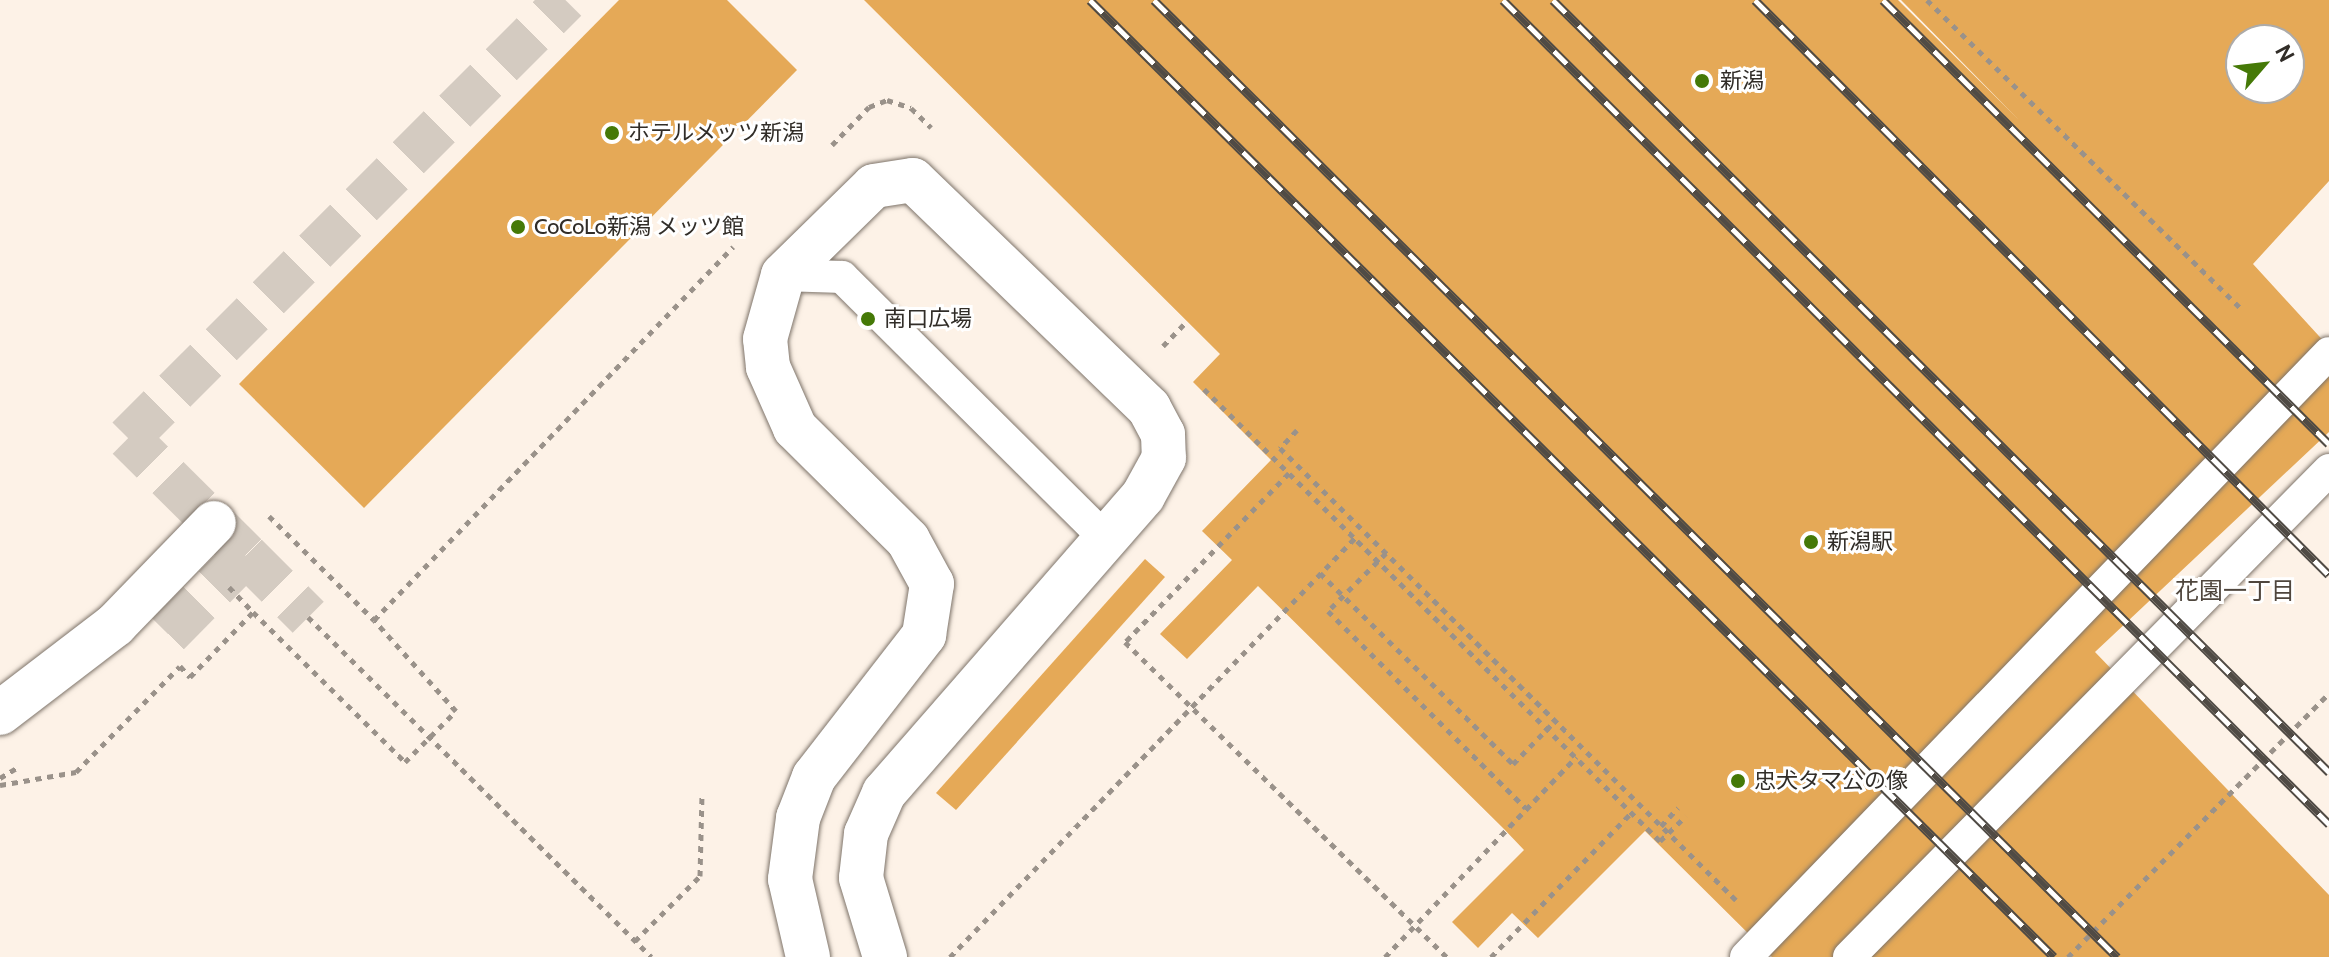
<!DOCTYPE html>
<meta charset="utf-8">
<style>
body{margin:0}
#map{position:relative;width:2329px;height:957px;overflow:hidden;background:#fdf2e7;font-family:Cabin,"Noto Sans JP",sans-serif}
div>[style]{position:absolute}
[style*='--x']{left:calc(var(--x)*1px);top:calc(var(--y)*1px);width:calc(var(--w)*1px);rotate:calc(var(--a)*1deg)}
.building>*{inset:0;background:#e5a957}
.pedestrian-tunnel>*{height:44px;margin-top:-22px;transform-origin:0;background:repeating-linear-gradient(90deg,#d4cbc1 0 44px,transparent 0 66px)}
.path>*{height:5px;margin-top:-2.5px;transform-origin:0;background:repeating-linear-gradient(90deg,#9a928a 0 6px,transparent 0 12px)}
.roads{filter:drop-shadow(0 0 2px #7e746a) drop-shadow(0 0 2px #7e746a)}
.service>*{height:32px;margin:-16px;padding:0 16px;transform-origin:16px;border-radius:16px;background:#fff}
.pedestrian>*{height:44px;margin:-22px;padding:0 22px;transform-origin:22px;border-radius:22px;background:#fff}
.tertiary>*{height:44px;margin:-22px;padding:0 22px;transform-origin:22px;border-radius:22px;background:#fff}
.rail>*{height:9px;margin-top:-4.5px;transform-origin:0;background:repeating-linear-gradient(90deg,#fff 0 18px,#504b45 0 36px);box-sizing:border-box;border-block:2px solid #504b45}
.dots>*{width:22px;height:22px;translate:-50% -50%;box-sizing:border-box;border:4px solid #fff;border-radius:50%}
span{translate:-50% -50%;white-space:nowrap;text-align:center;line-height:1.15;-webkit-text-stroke:6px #fff;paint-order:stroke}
.poi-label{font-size:22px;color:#312d28}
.left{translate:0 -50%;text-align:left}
.neighbourhood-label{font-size:24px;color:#4f463d}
.north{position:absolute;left:2225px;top:24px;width:80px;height:80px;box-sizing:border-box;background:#fff;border:2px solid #adaba9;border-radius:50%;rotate:62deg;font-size:22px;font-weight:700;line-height:32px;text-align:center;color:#312d28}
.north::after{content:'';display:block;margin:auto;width:28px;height:36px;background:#457907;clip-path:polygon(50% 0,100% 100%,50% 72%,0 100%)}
</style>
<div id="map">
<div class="building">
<div style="clip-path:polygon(619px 0,727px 0,797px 70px,364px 508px,239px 384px)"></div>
<div style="clip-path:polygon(evenodd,864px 0,1898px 0,2018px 119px,1901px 0,2329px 0,2329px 181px,2253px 264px,2329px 347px,2329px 432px,2095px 652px,2329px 895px,2329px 957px,1772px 957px,1645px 831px,1538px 938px,1512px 913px,1478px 948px,1452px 922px,1524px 850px,1504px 829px,1258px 586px,1187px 659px,1160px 634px,1232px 560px,1202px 531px,1271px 460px,1193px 382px,1220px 354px,864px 0,2241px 40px,2289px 40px,2289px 88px,2241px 88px,2241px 40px)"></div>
<div style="clip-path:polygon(1145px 559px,1165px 577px,956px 810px,936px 793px)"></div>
</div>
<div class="pedestrian-tunnel">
<div style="--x:246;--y:555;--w:88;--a:45"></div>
<div style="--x:168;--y:634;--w:111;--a:-45.4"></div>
<div style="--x:246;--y:555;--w:166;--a:-135.2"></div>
<div style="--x:128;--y:438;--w:619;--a:-45"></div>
</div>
<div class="path">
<div style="--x:1927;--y:0;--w:442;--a:44.5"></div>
<div style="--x:832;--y:145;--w:53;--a:-45.8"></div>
<div style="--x:869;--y:107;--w:19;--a:-21"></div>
<div style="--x:887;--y:100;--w:25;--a:18"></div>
<div style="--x:911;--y:108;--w:28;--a:44"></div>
<div style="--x:1163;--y:346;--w:35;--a:-46"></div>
<div style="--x:1204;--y:389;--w:642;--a:44.75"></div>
<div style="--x:1660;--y:841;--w:36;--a:-44"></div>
<div style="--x:1297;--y:430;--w:25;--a:133"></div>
<div style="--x:1280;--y:448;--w:642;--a:44.75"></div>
<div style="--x:1289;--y:473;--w:235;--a:134.1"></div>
<div style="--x:1125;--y:642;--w:450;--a:44.4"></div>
<div style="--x:269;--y:516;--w:148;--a:44.7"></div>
<div style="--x:1386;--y:553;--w:82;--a:135"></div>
<div style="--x:1328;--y:611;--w:279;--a:44.9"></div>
<div style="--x:1320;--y:573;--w:272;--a:44.7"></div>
<div style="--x:1513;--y:764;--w:60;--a:-45.7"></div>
<div style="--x:229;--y:587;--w:35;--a:46"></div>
<div style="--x:308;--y:617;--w:483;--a:44.7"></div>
<div style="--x:0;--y:778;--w:21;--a:-31"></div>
<div style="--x:0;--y:785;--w:77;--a:-9.7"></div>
<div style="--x:76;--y:772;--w:148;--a:-45.5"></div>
<div style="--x:180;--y:666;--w:15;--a:48"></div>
<div style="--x:190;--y:677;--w:91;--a:-45.9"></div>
<div style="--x:253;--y:612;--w:214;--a:44.6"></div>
<div style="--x:405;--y:762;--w:72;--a:-45"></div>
<div style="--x:456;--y:711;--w:122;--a:-132"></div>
<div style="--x:374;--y:620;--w:518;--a:-46.1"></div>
<div style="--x:1661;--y:826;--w:25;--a:-47"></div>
<div style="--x:635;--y:941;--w:92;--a:-45"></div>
<div style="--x:700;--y:876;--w:82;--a:-88.6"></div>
<div style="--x:950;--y:957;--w:583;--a:-45.97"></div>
<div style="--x:1385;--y:957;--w:277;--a:-46.3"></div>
<div style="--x:1491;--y:957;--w:202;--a:-45.8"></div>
<div style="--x:2068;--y:957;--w:371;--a:-45.3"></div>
</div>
<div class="roads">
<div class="service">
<div style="--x:783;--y:275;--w:59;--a:1.9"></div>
<div style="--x:842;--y:277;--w:371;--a:44.8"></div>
<div style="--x:1746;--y:957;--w:839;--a:-46.01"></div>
<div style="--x:1849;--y:957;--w:684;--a:-45.41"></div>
</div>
<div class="pedestrian">
<div style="--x:0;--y:713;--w:145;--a:-37.4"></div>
<div style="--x:115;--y:625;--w:142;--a:-45.9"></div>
</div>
<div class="tertiary">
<div style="--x:808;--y:957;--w:80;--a:-103"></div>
<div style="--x:790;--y:879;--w:62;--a:-82.5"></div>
<div style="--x:798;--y:818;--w:44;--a:-68.7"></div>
<div style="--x:814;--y:777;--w:180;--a:-52.2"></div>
<div style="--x:924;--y:635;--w:52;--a:-81.1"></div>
<div style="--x:932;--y:584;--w:50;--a:-118.6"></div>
<div style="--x:908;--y:540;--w:159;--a:-135.3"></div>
<div style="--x:795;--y:428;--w:67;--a:-113.9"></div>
<div style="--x:768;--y:367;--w:28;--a:-96"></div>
<div style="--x:765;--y:339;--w:66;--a:-74.3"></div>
<div style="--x:783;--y:275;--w:127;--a:-44.4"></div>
<div style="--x:874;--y:186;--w:39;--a:-9"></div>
<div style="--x:913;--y:180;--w:328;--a:44"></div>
<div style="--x:1149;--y:408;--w:30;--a:62"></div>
<div style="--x:1163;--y:434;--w:24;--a:88"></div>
<div style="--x:1164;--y:458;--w:43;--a:118.9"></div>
<div style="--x:1143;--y:496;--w:394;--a:131.1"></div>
<div style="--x:884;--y:793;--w:45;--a:113.7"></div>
<div style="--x:866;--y:834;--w:44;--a:96.5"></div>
<div style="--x:861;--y:878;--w:83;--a:73.1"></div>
</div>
</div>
<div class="rail">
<div style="--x:1090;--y:0;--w:1358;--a:44.79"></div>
<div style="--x:1154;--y:0;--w:1358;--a:44.82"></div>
<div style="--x:1503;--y:0;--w:1167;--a:44.93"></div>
<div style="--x:1553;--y:0;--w:1095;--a:44.85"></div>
<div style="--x:1755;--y:0;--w:812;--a:45.05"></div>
<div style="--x:1883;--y:0;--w:629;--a:44.87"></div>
</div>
<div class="dots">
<div style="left:1702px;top:81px;background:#457907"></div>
<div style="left:612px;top:133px;background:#457907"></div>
<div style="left:518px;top:227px;background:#457907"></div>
<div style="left:868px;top:319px;background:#457907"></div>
<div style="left:1811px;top:542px;background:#457907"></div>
<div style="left:1738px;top:781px;background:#457907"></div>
</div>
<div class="poi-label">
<span class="left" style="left:1720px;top:81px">新潟</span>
<span class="left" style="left:628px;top:133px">ホテルメッツ新潟</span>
<span class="left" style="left:534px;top:227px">CoCoLo新潟 メッツ館</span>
<span class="left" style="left:884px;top:319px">南口広場</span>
<span class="left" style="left:1827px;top:542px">新潟駅</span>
<span class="left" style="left:1754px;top:781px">忠犬タマ公の像</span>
</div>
<div class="neighbourhood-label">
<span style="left:2235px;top:591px">花園一丁目</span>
</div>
<div class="north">N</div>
</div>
